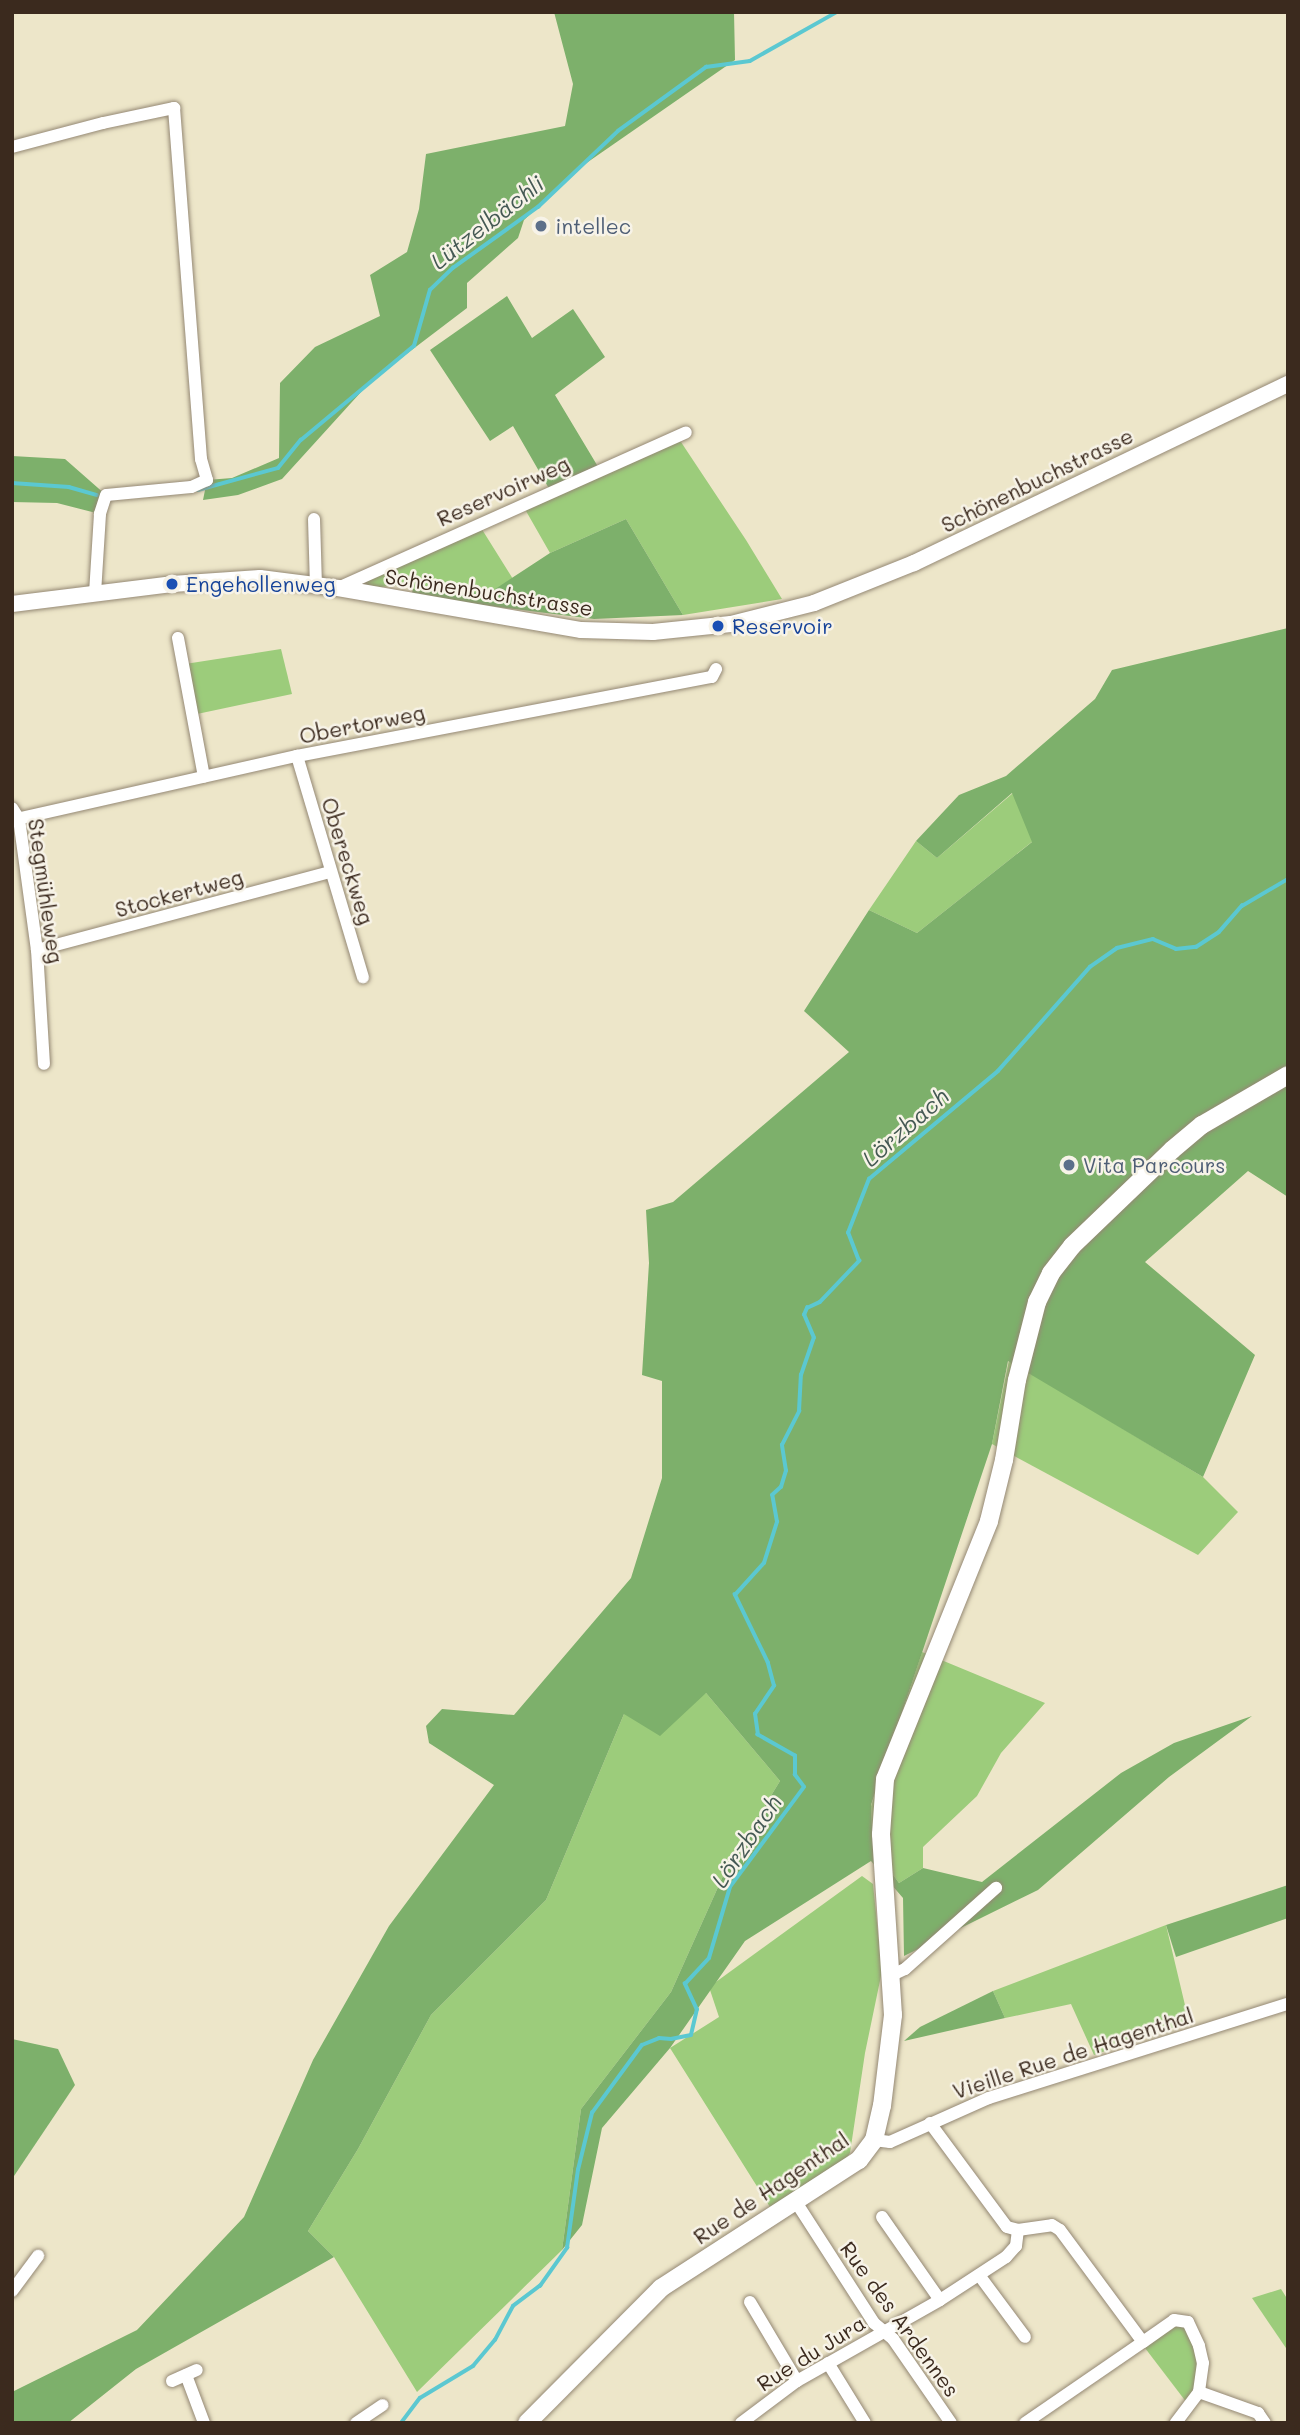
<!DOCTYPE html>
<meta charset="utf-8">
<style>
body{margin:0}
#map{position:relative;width:1300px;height:2435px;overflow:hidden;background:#ede6c9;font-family:Mali,sans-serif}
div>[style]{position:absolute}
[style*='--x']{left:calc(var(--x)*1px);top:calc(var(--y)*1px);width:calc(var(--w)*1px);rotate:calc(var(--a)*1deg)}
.green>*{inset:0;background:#9ccc7b}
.forest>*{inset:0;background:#7db06b}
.stream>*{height:3.5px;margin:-1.75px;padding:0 1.75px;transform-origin:1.75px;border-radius:1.75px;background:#5bc8d1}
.roads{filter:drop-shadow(0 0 2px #948874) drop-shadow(0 0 2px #948874)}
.minor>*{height:12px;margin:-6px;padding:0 6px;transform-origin:6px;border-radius:6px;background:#fff}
.tertiary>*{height:16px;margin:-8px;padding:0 8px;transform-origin:8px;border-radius:8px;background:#fff}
.secondary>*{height:18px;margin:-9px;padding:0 9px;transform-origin:9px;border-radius:9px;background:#fff}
.dots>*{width:19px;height:19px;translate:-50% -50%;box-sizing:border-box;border:4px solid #f7f3e8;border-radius:50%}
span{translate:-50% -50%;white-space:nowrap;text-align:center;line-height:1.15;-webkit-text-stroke:5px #f7f3e8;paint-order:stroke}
.service-label{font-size:21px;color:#4e5e75}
.left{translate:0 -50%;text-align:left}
.street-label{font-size:21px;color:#3b2a1e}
.transit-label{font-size:21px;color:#164399}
.water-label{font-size:23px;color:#455954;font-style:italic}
.frame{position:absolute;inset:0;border:14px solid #3b2a1e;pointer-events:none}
</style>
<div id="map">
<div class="green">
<div style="clip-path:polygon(677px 436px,746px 540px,782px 599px,683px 615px,626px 519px,550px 553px,522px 504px)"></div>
<div style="clip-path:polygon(478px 523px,513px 579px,489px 593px,413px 589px,413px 584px,380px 587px,355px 584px)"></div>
<div style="clip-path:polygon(281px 649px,292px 694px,197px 714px,185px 664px)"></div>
<div style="clip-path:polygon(1013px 793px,1033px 841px,917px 933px,869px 910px,916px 841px,937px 858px)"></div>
<div style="clip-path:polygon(1009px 1360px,1203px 1477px,1238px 1512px,1198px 1555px,992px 1444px)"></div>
<div style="clip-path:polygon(922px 1652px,1045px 1703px,1001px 1753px,977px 1796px,923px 1847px,923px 1868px,899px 1883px,873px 1847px,871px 1806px)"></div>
<div style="clip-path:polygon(706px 1693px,780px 1781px,727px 1867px,671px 1992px,581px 2109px,562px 2250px,417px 2392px,334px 2257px,308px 2231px,358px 2149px,431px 2015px,546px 1900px,624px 1714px)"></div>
<div style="clip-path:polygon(862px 1876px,873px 1884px,882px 1971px,865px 2053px,850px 2153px,844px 2162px,770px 2207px,670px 2048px,719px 2017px,709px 1987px)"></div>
<div style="clip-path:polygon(1166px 1925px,1189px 2022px,1094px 2055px,1071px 2004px,1005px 2018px,993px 1991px)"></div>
<div style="clip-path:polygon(1281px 2289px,1288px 2300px,1288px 2351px,1252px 2298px)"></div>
<div style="clip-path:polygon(1173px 2325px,1186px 2327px,1200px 2362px,1196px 2391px,1187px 2403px,1145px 2348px)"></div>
</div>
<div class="forest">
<div style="clip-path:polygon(554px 12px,734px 12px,735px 60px,585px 164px,524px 220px,518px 238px,467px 283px,467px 308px,371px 381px,282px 479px,238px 495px,203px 500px,207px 480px,232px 478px,279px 458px,280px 383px,315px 347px,380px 316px,370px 275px,407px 252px,419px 209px,426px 154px,565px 126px,573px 84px)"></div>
<div style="clip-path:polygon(507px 296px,532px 338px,573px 309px,605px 357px,555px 395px,600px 470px,551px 492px,513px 426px,490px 441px,430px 350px)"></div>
<div style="clip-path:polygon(12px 456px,65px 459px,106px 495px,100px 514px,57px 503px,12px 502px)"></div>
<div style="clip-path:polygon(626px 519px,683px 615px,594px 619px,411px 596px,413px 589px,489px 593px,550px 553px)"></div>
<div style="clip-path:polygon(1288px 628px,1288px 1197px,1248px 1171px,1145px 1262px,1255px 1355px,1203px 1477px,1008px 1361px,992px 1444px,871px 1805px,873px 1847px,899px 1883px,923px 1868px,982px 1882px,1121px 1773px,1174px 1743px,1252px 1716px,1169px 1777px,1038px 1890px,904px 1956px,903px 1898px,871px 1861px,745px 1941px,670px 2048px,602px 2128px,582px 2225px,562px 2250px,581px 2109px,671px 1992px,727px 1867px,780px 1781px,706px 1693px,660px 1736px,624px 1714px,546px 1900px,431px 2015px,358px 2149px,308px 2231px,334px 2257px,136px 2369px,68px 2423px,12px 2423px,12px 2392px,137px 2330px,244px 2217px,313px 2060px,389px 1926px,494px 1785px,429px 1743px,426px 1726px,442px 1709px,514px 1715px,631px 1578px,662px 1478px,662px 1381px,642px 1375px,649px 1263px,646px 1210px,673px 1202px,849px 1052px,804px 1011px,869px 910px,917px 933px,1032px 842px,1012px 793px,937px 858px,916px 841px,959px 795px,1006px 776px,1095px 699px,1112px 670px)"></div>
<div style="clip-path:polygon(1288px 1885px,1288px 1918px,1176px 1957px,1166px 1925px)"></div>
<div style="clip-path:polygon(993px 1991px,1005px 2018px,904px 2041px,920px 2027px)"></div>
<div style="clip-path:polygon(12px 2039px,58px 2049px,75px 2085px,12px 2179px)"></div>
</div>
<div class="stream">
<div style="--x:12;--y:483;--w:57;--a:4"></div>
<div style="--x:69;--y:487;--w:29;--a:16"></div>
<div style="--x:198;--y:490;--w:83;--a:-15.4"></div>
<div style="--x:278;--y:468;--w:36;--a:-51"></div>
<div style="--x:301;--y:440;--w:147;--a:-39.8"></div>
<div style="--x:414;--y:346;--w:58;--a:-74.1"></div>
<div style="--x:430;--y:290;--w:32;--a:-44"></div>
<div style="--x:453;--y:268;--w:105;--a:-35.7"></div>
<div style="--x:538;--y:207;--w:110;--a:-43.5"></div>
<div style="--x:618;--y:131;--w:109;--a:-36"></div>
<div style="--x:706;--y:67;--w:44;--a:-7.8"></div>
<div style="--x:750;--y:61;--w:100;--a:-29.4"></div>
<div style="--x:401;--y:2423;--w:31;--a:-53"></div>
<div style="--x:420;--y:2398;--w:62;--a:-31.1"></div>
<div style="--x:473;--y:2366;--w:34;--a:-50"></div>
<div style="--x:495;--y:2340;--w:38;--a:-62"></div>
<div style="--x:513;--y:2306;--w:34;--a:-37"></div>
<div style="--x:540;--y:2286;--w:47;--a:-54.6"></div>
<div style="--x:567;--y:2248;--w:79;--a:-82"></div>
<div style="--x:578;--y:2170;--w:59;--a:-76.2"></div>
<div style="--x:592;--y:2113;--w:84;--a:-53.7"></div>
<div style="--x:642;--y:2045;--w:18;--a:-22"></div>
<div style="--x:659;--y:2038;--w:12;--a:5"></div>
<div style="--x:671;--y:2039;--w:20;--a:-11"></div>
<div style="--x:691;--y:2035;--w:26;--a:-77"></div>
<div style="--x:697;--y:2010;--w:29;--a:-115"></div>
<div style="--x:685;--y:1984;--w:35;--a:-47"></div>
<div style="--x:709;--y:1958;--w:74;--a:-73.5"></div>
<div style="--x:730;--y:1887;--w:124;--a:-53.5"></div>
<div style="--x:804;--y:1787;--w:15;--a:-127"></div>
<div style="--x:795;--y:1775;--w:19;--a:-90"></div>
<div style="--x:795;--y:1756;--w:43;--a:-150.4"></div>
<div style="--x:758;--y:1735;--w:21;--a:-98"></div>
<div style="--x:755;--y:1714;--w:34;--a:-56"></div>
<div style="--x:774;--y:1686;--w:24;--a:-105"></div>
<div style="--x:768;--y:1663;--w:76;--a:-115.9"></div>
<div style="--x:735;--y:1595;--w:43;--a:-47.8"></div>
<div style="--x:764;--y:1563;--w:43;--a:-72.4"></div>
<div style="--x:777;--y:1522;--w:27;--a:-100"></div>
<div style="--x:772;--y:1495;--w:12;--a:-42"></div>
<div style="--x:781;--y:1487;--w:17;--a:-73"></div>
<div style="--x:786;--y:1471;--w:26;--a:-99"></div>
<div style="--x:782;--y:1445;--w:38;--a:-63"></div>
<div style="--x:799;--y:1411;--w:36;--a:-87"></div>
<div style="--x:801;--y:1375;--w:39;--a:-71"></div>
<div style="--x:814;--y:1338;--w:25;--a:-113"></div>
<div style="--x:804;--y:1315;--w:8;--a:-67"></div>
<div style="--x:807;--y:1308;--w:14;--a:-25"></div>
<div style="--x:820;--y:1302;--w:57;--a:-46.4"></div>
<div style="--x:859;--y:1261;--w:30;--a:-111"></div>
<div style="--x:848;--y:1233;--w:58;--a:-68.7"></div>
<div style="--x:869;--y:1179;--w:168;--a:-39.9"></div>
<div style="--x:998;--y:1071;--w:139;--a:-48.5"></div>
<div style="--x:1090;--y:967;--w:33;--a:-35"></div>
<div style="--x:1117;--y:948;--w:37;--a:-14"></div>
<div style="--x:1153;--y:939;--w:25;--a:23"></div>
<div style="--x:1176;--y:949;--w:20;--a:-6"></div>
<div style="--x:1196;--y:947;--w:27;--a:-33"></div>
<div style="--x:1219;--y:932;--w:35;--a:-49"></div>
<div style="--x:1242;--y:906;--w:53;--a:-30.4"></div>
</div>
<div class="roads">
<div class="minor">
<div style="--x:12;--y:147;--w:94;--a:-14.8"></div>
<div style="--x:103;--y:123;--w:73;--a:-11.9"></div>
<div style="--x:174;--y:108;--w:352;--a:85.6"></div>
<div style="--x:201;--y:459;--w:22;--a:74"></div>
<div style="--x:207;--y:480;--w:17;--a:156"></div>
<div style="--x:191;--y:487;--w:85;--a:174.6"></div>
<div style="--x:106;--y:495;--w:20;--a:108"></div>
<div style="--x:100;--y:514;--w:79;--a:93.6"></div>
<div style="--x:314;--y:519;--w:66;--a:88.3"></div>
<div style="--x:338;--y:588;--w:381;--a:-24.1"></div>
<div style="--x:178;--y:638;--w:141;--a:79.4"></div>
<div style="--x:297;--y:756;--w:231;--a:73.4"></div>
<div style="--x:12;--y:808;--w:13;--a:58"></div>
<div style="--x:19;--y:819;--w:132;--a:82.2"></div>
<div style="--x:37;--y:950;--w:114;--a:86.5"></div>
<div style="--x:12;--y:820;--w:292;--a:-12.7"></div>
<div style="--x:297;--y:756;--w:422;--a:-10.8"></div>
<div style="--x:712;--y:677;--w:9;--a:-63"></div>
<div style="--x:37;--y:950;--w:303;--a:-14.9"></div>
<div style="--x:892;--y:1975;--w:14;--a:-25"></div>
<div style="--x:905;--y:1969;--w:122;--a:-41.7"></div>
<div style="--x:930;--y:2123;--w:129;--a:53.5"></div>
<div style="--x:1007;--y:2227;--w:11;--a:15"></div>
<div style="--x:1018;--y:2230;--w:34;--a:-8"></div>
<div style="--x:1052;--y:2225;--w:9;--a:32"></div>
<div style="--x:1060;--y:2230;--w:139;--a:53.5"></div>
<div style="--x:1143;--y:2342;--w:38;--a:-35"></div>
<div style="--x:1174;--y:2320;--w:14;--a:8"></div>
<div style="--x:1188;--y:2322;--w:26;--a:65"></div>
<div style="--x:1199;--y:2346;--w:17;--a:77"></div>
<div style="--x:1203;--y:2363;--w:29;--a:98"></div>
<div style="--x:1199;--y:2392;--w:39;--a:127"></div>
<div style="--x:874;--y:2140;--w:16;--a:7"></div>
<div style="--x:890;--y:2142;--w:108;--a:-24"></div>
<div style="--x:989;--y:2098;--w:313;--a:-17.5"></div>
<div style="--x:796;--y:2202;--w:144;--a:57.2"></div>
<div style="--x:874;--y:2323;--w:25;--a:40"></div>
<div style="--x:893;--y:2339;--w:102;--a:55.4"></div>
<div style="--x:882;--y:2217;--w:101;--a:55.1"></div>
<div style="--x:979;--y:2275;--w:77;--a:53.4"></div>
<div style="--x:12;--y:2291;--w:44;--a:-53.4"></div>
<div style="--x:750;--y:2302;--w:92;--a:59.3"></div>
<div style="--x:828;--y:2363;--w:70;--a:58.3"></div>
<div style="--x:186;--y:2375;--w:51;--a:69.4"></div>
<div style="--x:172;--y:2381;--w:27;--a:-24"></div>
<div style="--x:1199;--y:2392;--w:63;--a:19.6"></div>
<div style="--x:1258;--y:2413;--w:12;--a:55"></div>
<div style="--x:356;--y:2423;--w:32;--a:-34"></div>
<div style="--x:741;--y:2423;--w:70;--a:-36.9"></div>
<div style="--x:797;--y:2381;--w:164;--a:-29.5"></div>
<div style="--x:940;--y:2300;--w:79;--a:-33.1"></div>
<div style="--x:1006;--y:2257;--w:15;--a:-48"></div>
<div style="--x:1016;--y:2246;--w:16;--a:-83"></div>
<div style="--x:1025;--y:2423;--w:143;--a:-34.5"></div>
</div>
<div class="tertiary">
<div style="--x:12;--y:604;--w:161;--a:-7.1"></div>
<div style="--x:172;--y:584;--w:88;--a:-3.9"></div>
<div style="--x:260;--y:578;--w:79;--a:7.3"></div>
<div style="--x:338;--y:588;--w:247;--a:9.8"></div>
<div style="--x:581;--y:630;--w:72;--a:1.6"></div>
<div style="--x:653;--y:632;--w:78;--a:-5.9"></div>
<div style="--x:731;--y:624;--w:86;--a:-14.2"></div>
<div style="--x:814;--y:603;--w:108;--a:-21.8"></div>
<div style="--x:914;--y:563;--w:415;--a:-25.6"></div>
</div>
<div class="secondary">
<div style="--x:527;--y:2423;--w:190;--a:-45.2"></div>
<div style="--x:661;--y:2288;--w:236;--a:-32.9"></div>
<div style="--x:859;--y:2160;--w:25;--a:-53"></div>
<div style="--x:874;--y:2140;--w:35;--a:-77"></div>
<div style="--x:882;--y:2106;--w:92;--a:-83.1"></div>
<div style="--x:893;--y:2015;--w:181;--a:-93.8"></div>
<div style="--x:881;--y:1834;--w:55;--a:-85.8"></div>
<div style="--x:885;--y:1779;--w:278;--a:-68"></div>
<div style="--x:989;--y:1521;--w:63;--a:-76.2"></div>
<div style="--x:1004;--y:1460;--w:81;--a:-80.8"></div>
<div style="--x:1017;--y:1380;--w:81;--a:-75.6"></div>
<div style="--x:1037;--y:1302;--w:32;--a:-64"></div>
<div style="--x:1051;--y:1273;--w:34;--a:-52"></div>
<div style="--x:1072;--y:1246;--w:139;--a:-43.8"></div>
<div style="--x:1172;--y:1150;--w:39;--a:-40"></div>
<div style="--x:1202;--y:1125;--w:99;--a:-30.2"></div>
</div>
</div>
<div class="dots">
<div style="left:541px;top:226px;background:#5c6f8a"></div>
<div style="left:172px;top:584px;background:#1a4fb4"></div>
<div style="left:718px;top:626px;background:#1a4fb4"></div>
<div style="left:1069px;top:1165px;background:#5c6f8a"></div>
</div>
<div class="service-label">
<span class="left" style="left:555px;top:226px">intellec</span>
<span class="left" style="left:1083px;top:1165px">Vita Parcours</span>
</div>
<div class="street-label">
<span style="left:1037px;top:480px;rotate:-26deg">Schönenbuchstrasse</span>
<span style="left:503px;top:491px;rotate:-24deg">Reservoirweg</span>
<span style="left:489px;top:592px;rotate:9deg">Schönenbuchstrasse</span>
<span style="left:362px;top:724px;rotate:-11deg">Obertorweg</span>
<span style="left:348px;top:861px;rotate:73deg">Obereckweg</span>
<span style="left:46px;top:891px;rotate:82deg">Stegmühleweg</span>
<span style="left:179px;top:893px;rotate:-15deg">Stockertweg</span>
<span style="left:1073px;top:2053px;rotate:-18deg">Vieille Rue de Hagenthal</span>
<span style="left:771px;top:2188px;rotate:-34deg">Rue de Hagenthal</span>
<span style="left:900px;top:2319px;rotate:54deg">Rue des Ardennes</span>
<span style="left:811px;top:2353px;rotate:-32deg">Rue du Jura</span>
</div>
<div class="transit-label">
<span class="left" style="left:186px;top:584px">Engehollenweg</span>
<span class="left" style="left:732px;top:626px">Reservoir</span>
</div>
<div class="water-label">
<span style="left:487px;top:222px;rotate:-38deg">Lützelbächli</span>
<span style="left:905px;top:1127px;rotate:-41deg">Lörzbach</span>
<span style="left:746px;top:1841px;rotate:-56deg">Lörzbach</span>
</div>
<div class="frame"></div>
</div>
